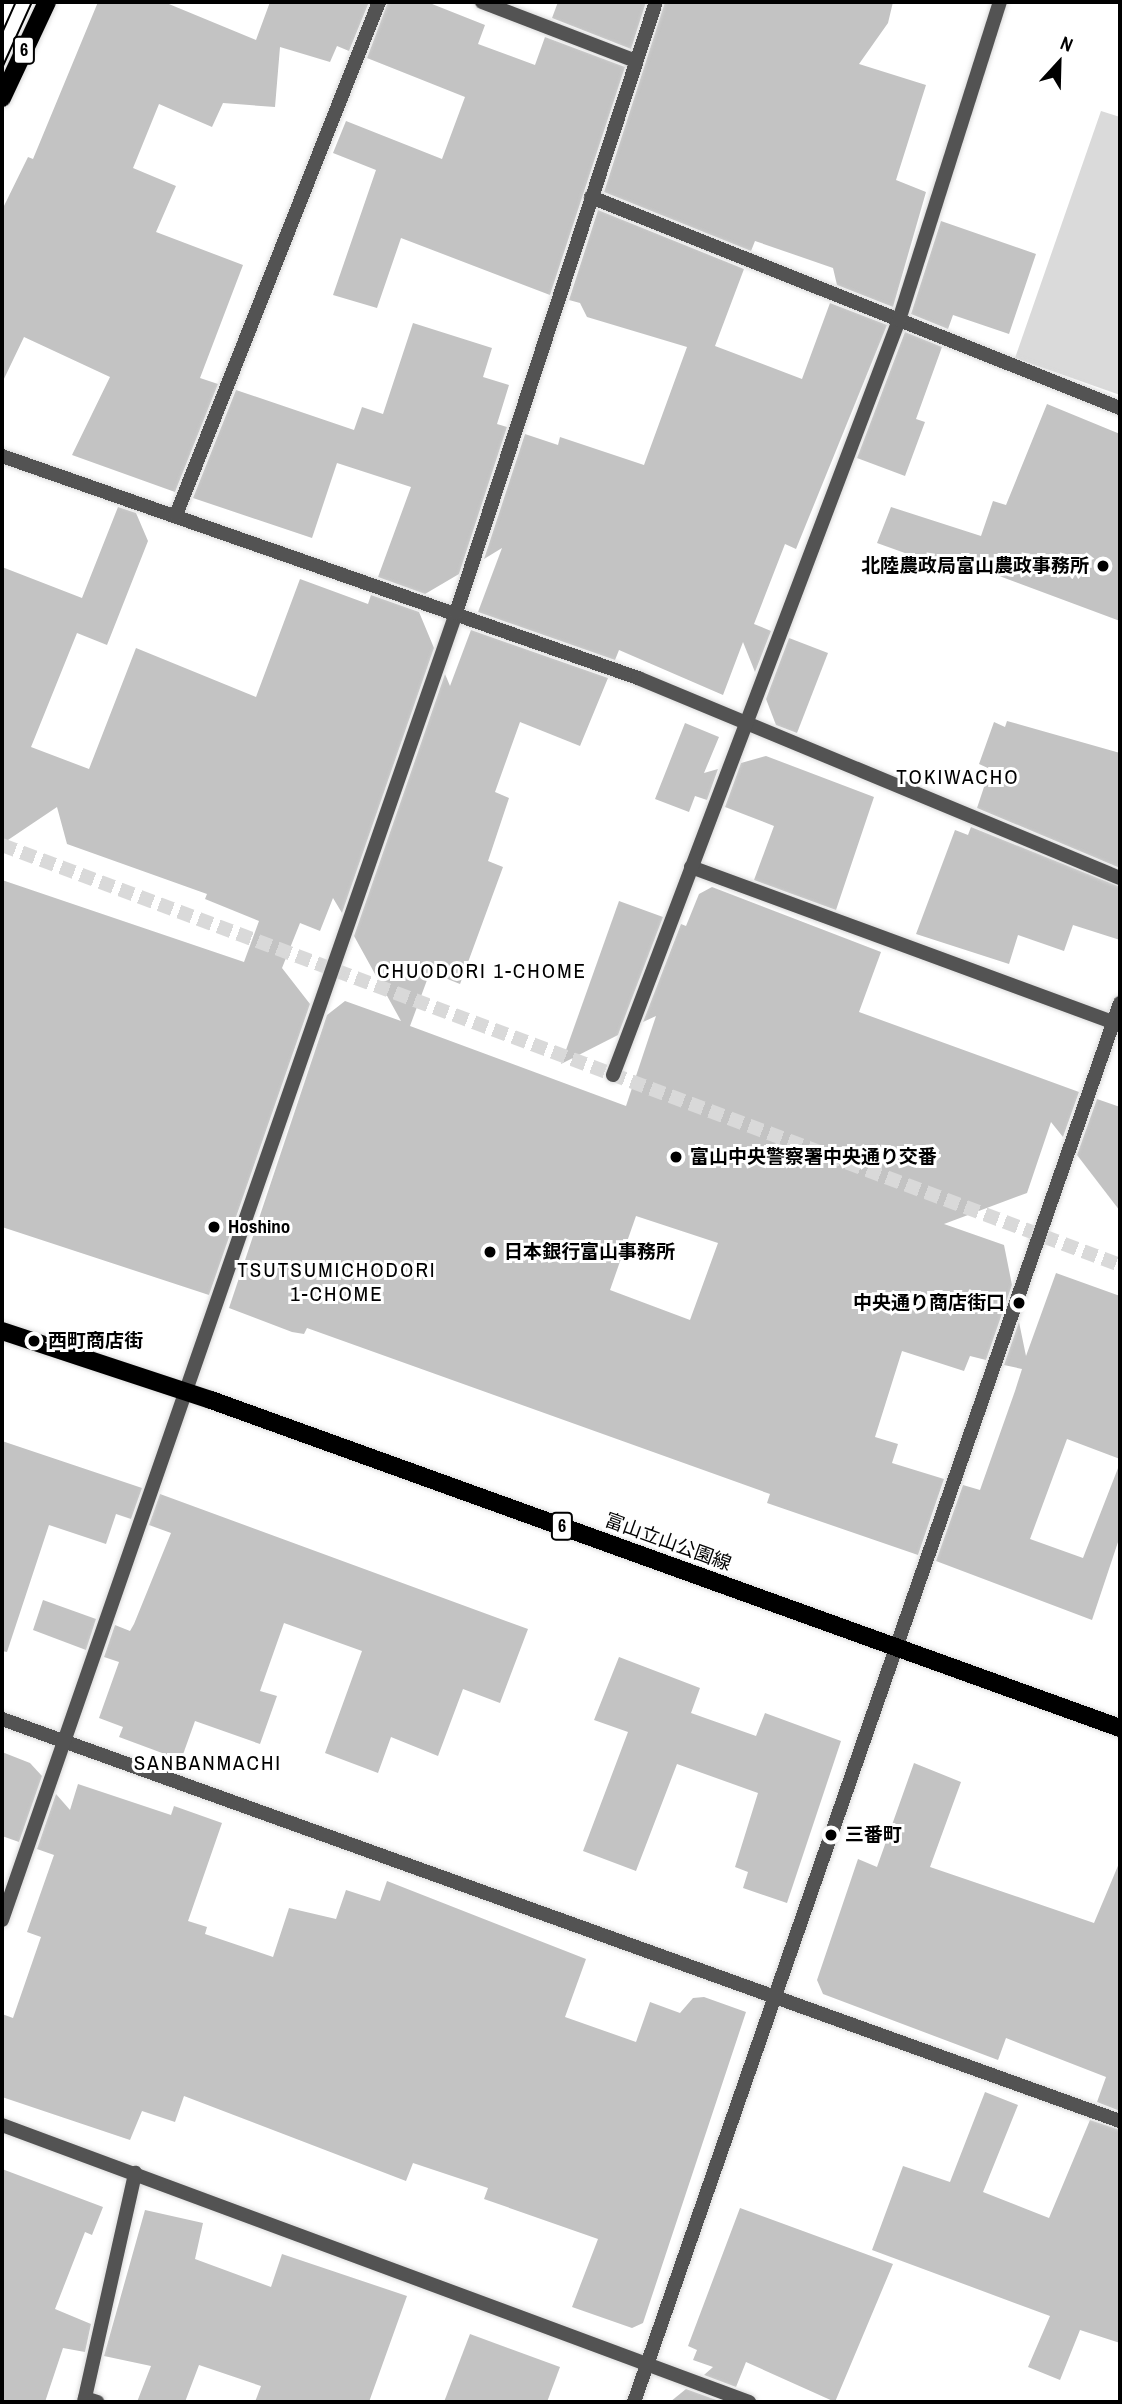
<!DOCTYPE html>
<meta charset="utf-8">
<style>
body{margin:0}
#map{position:relative;width:1122px;height:2404px;overflow:hidden;background:#fff;font-family:"Archivo Narrow","Noto Sans JP",sans-serif}
div>[style]{position:absolute}
[style*='--x']{left:calc(var(--x)*1px);top:calc(var(--y)*1px);width:calc(var(--w)*1px);rotate:calc(var(--a)*1deg)}
.green>*{inset:0;background:#dadada}
.building>*{inset:0;background:#c3c3c3}
.street-tunnel>*{height:14px;margin-top:-7px;transform-origin:0;background:repeating-linear-gradient(90deg,#d9d9d9 0 14px,transparent 0 21px)}
.roads{filter:drop-shadow(0 0 2px #dbdbdb) drop-shadow(0 0 2px #dbdbdb)}
.lane>*{height:14px;margin:-7px;padding:0 7px;transform-origin:7px;border-radius:7px;background:#535353}
.street>*{height:14px;margin:-7px;padding:0 7px;transform-origin:7px;border-radius:7px;background:#535353}
.primary>*{height:18px;margin:-9px;padding:0 9px;transform-origin:9px;border-radius:9px;background:#000}
.tram>*{height:2px;margin:-1px;padding:0 1px;transform-origin:1px;border-radius:1px;background:#000}
.dots>*{width:19px;height:19px;translate:-50% -50%;box-sizing:border-box;border:4px solid #fff;border-radius:50%}
span{translate:-50% -50%;white-space:nowrap;text-align:center;line-height:1.15;-webkit-text-stroke:6px #fff;paint-order:stroke}
.shield-label span{padding:2px 5px;background:#fff;border:2px solid;border-radius:5px;-webkit-text-stroke-width:0}
.shield-label{font-size:18px;color:#000;font-weight:700}
.poi-label{font-size:19px;color:#000;font-weight:700}
.right{translate:-100% -50%;text-align:right}
.left{translate:0 -50%;text-align:left}
.street-label{font-size:19px;color:#000}
.neighbourhood-label{font-size:21px;color:#000;letter-spacing:2px}
.frame{position:absolute;inset:0;border:4px solid #000;pointer-events:none}
.north{position:absolute;left:1024px;top:28px;width:70px;height:70px;-webkit-text-stroke:5px #fff;paint-order:stroke;rotate:22deg;font-size:19px;font-weight:700;line-height:28px;text-align:center;color:#000}
.north::after{content:'';display:block;margin:auto;width:24px;height:32px;background:#000;clip-path:polygon(50% 0,100% 100%,50% 72%,0 100%)}
</style>
<div id="map">
<div class="green">
<div style="clip-path:polygon(1101px 111px,1120px 117px,1120px 395px,1015px 358px)"></div>
</div>
<div class="building">
<div style="clip-path:polygon(98px 2px,164px 2px,256px 40px,270px 2px,369px 2px,349px 51px,337px 46px,330px 62px,280px 47px,275px 107px,223px 103px,212px 127px,159px 104px,133px 168px,176px 186px,156px 232px,243px 265px,200px 378px,218px 384px,175px 492px,72px 455px,110px 377px,24px 337px,2px 383px,2px 210px,28px 157px,33px 159px)"></div>
<div style="clip-path:polygon(388px 2px,427px 2px,485px 25px,478px 44px,535px 65px,545px 37px,625px 67px,550px 295px,401px 238px,377px 308px,333px 295px,376px 170px,333px 153px,346px 121px,442px 159px,465px 97px,367px 58px)"></div>
<div style="clip-path:polygon(558px 2px,646px 2px,631px 49px,552px 18px)"></div>
<div style="clip-path:polygon(665px 2px,893px 2px,888px 23px,859px 64px,926px 85px,896px 180px,926px 192px,893px 307px,837px 285px,833px 268px,755px 241px,751px 251px,604px 192px)"></div>
<div style="clip-path:polygon(598px 210px,744px 269px,715px 346px,802px 379px,830px 303px,887px 325px,796px 549px,785px 544px,754px 624px,771px 631px,755px 672px,743px 642px,723px 695px,619px 650px,615px 660px,478px 612px,502px 548px,484px 559px,525px 434px,558px 445px,560px 437px,644px 465px,687px 347px,587px 317px,580px 303px,569px 300px)"></div>
<div style="clip-path:polygon(941px 221px,1036px 254px,1009px 334px,953px 315px,948px 329px,911px 314px)"></div>
<div style="clip-path:polygon(413px 323px,492px 348px,483px 377px,509px 385px,497px 424px,507px 427px,459px 574px,425px 594px,378px 577px,411px 487px,337px 463px,312px 538px,193px 498px,236px 390px,354px 430px,362px 407px,383px 414px)"></div>
<div style="clip-path:polygon(905px 332px,942px 347px,916px 419px,925px 422px,905px 476px,857px 458px)"></div>
<div style="clip-path:polygon(1047px 404px,1120px 434px,1120px 621px,959px 561px,955px 571px,877px 543px,891px 507px,981px 536px,993px 501px,1006px 505px)"></div>
<div style="clip-path:polygon(118px 507px,136px 513px,148px 541px,107px 645px,77px 633px,31px 747px,89px 769px,136px 648px,256px 697px,300px 579px,368px 604px,371px 595px,419px 612px,434px 648px,342px 913px,333px 898px,320px 931px,300px 923px,282px 968px,310px 1004px,209px 1295px,2px 1227px,2px 880px,244px 962px,259px 921px,205px 899px,207px 894px,67px 844px,57px 807px,2px 844px,2px 567px,82px 598px)"></div>
<div style="clip-path:polygon(evenodd,471px 630px,608px 678px,580px 746px,520px 722px,495px 792px,509px 798px,488px 861px,503px 867px,460px 984px,430px 972px,410px 1026px,626px 1106px,656px 1016px,643px 1022px,681px 924px,686px 926px,699px 894px,712px 887px,881px 952px,859px 1012px,1079px 1092px,1063px 1137px,1051px 1122px,1027px 1193px,944px 1224px,1004px 1245px,1012px 1285px,986px 1360px,970px 1356px,964px 1371px,902px 1351px,875px 1437px,898px 1444px,892px 1463px,944px 1479px,918px 1555px,767px 1503px,770px 1494px,307px 1328px,304px 1334px,292px 1332px,229px 1308px,327px 1015px,345px 1001px,401px 1021px,354px 936px,445px 674px,450px 686px,471px 630px,636px 1216px,718px 1243px,690px 1320px,610px 1290px,636px 1216px)"></div>
<div style="clip-path:polygon(789px 638px,828px 653px,797px 733px,776px 725px,766px 699px)"></div>
<div style="clip-path:polygon(1007px 721px,1120px 753px,1120px 868px,977px 808px,990px 769px,979px 764px,994px 722px,1005px 727px)"></div>
<div style="clip-path:polygon(685px 723px,719px 737px,704px 773px,718px 769px,707px 800px,695px 796px,689px 812px,655px 799px)"></div>
<div style="clip-path:polygon(766px 756px,874px 797px,836px 910px,754px 880px,774px 826px,725px 807px,741px 763px)"></div>
<div style="clip-path:polygon(971px 827px,1120px 887px,1120px 940px,1073px 925px,1064px 951px,1018px 935px,1009px 964px,916px 934px,955px 830px,968px 835px)"></div>
<div style="clip-path:polygon(619px 901px,663px 917px,618px 1035px,561px 1064px)"></div>
<div style="clip-path:polygon(1097px 1099px,1120px 1107px,1120px 1211px,1077px 1155px)"></div>
<div style="clip-path:polygon(1056px 1273px,1120px 1296px,1120px 1459px,1067px 1439px,1030px 1539px,1083px 1558px,1120px 1463px,1120px 1536px,1092px 1620px,936px 1561px,963px 1485px,980px 1490px,1015px 1391px,1022px 1369px,1004px 1365px,1019px 1322px,1026px 1356px)"></div>
<div style="clip-path:polygon(2px 1441px,142px 1488px,131px 1519px,116px 1514px,106px 1544px,49px 1525px,7px 1652px,2px 1651px)"></div>
<div style="clip-path:polygon(160px 1494px,528px 1629px,500px 1703px,463px 1689px,438px 1756px,391px 1737px,378px 1773px,325px 1753px,362px 1651px,284px 1623px,260px 1691px,277px 1696px,260px 1744px,195px 1721px,181px 1760px,119px 1737px,123px 1727px,99px 1718px,119px 1662px,104px 1657px,115px 1625px,130px 1631px,134px 1624px,171px 1533px,149px 1525px)"></div>
<div style="clip-path:polygon(43px 1600px,96px 1619px,86px 1650px,33px 1630px)"></div>
<div style="clip-path:polygon(619px 1657px,700px 1688px,691px 1713px,756px 1736px,765px 1713px,841px 1741px,787px 1903px,743px 1888px,748px 1872px,735px 1867px,758px 1793px,677px 1764px,636px 1871px,583px 1851px,628px 1732px,594px 1720px)"></div>
<div style="clip-path:polygon(2px 1752px,30px 1763px,42px 1776px,19px 1842px,2px 1836px)"></div>
<div style="clip-path:polygon(914px 1763px,961px 1782px,930px 1867px,1094px 1923px,1120px 1861px,1120px 2111px,1097px 2102px,1106px 2077px,1006px 2038px,998px 2060px,823px 1994px,817px 1980px,858px 1859px,877px 1867px)"></div>
<div style="clip-path:polygon(78px 1784px,171px 1815px,174px 1806px,222px 1823px,188px 1921px,207px 1927px,205px 1934px,273px 1957px,289px 1908px,336px 1919px,346px 1890px,380px 1901px,387px 1881px,586px 1959px,565px 2017px,636px 2042px,650px 2002px,680px 2013px,693px 1998px,704px 1997px,746px 2012px,643px 2323px,632px 2328px,572px 2307px,598px 2239px,484px 2199px,488px 2188px,413px 2163px,406px 2181px,184px 2096px,175px 2122px,142px 2111px,130px 2140px,2px 2097px,2px 2014px,13px 2018px,41px 1937px,27px 1932px,54px 1855px,37px 1849px,56px 1794px,70px 1810px)"></div>
<div style="clip-path:polygon(985px 2092px,1018px 2105px,983px 2192px,1049px 2218px,1090px 2120px,1120px 2130px,1120px 2343px,1080px 2330px,1060px 2380px,1028px 2367px,1050px 2316px,872px 2250px,903px 2166px,950px 2182px)"></div>
<div style="clip-path:polygon(2px 2169px,103px 2207px,92px 2235px,85px 2232px,55px 2309px,91px 2324px,85px 2352px,63px 2348px,45px 2402px,2px 2402px)"></div>
<div style="clip-path:polygon(740px 2208px,893px 2264px,835px 2402px,746px 2362px,736px 2387px,704px 2375px,713px 2367px,693px 2360px,697px 2350px,688px 2346px)"></div>
<div style="clip-path:polygon(145px 2210px,203px 2223px,195px 2259px,271px 2287px,282px 2254px,407px 2296px,369px 2402px,255px 2402px,261px 2386px,199px 2365px,185px 2402px,137px 2402px,151px 2366px,104px 2356px)"></div>
<div style="clip-path:polygon(470px 2334px,560px 2367px,547px 2402px,444px 2402px)"></div>
<div style="clip-path:polygon(686px 2389px,722px 2402px,670px 2402px)"></div>
</div>
<div class="street-tunnel">
<div style="--x:2;--y:845;--w:1194;--a:20.59"></div>
</div>
<div class="roads">
<div class="lane">
<div style="--x:85;--y:2398;--w:13;--a:18"></div>
</div>
<div class="street">
<div style="--x:482;--y:2;--w:165;--a:21"></div>
<div style="--x:591;--y:197;--w:570;--a:21.75"></div>
<div style="--x:2;--y:456;--w:674;--a:19.24"></div>
<div style="--x:638;--y:678;--w:522;--a:22.54"></div>
<div style="--x:176;--y:515;--w:552;--a:-68.41"></div>
<div style="--x:691;--y:867;--w:450;--a:20.2"></div>
<div style="--x:613;--y:1075;--w:807;--a:-69.25"></div>
<div style="--x:899;--y:320;--w:334;--a:-72.4"></div>
<div style="--x:2;--y:1719;--w:1188;--a:19.78"></div>
<div style="--x:2;--y:1920;--w:1384;--a:-70.84"></div>
<div style="--x:456;--y:613;--w:643;--a:-71.88"></div>
<div style="--x:2;--y:2125;--w:797;--a:20.35"></div>
<div style="--x:84;--y:2402;--w:235;--a:-77.4"></div>
<div style="--x:634;--y:2402;--w:1481;--a:-70.84"></div>
</div>
<div class="primary">
<div style="--x:2;--y:98;--w:106;--a:-64.9"></div>
<div style="--x:2;--y:1331;--w:220;--a:18.3"></div>
<div style="--x:211;--y:1400;--w:966;--a:19.84"></div>
</div>
</div>
<div class="tram">
<div style="--x:2;--y:33;--w:34;--a:-66"></div>
<div style="--x:2;--y:68;--w:72;--a:-65.6"></div>
</div>
<div class="dots">
<div style="left:1103px;top:566px;background:#000"></div>
<div style="left:676px;top:1157px;background:#000"></div>
<div style="left:214px;top:1227px;background:#000"></div>
<div style="left:490px;top:1252px;background:#000"></div>
<div style="left:1019px;top:1303px;background:#000"></div>
<div style="left:34px;top:1341px;background:#000"></div>
<div style="left:831px;top:1835px;background:#000"></div>
</div>
<div class="shield-label">
<span style="left:24px;top:50px">6</span>
<span style="left:562px;top:1526px">6</span>
</div>
<div class="poi-label">
<span class="right" style="left:1089px;top:566px">北陸農政局富山農政事務所</span>
<span class="left" style="left:690px;top:1157px">富山中央警察署中央通り交番</span>
<span class="left" style="left:228px;top:1227px">Hoshino</span>
<span class="left" style="left:504px;top:1252px">日本銀行富山事務所</span>
<span class="right" style="left:1005px;top:1303px">中央通り商店街口</span>
<span class="left" style="left:48px;top:1341px">西町商店街</span>
<span class="left" style="left:845px;top:1835px">三番町</span>
</div>
<div class="street-label">
<span style="left:668px;top:1542px;rotate:20deg">富山立山公園線</span>
</div>
<div class="neighbourhood-label">
<span style="left:958px;top:777px">TOKIWACHO</span>
<span style="left:482px;top:971px">CHUODORI 1-CHOME</span>
<span style="left:337px;top:1282px">TSUTSUMICHODORI<br>1-CHOME</span>
<span style="left:208px;top:1763px">SANBANMACHI</span>
</div>
<div class="frame"></div>
<div class="north">N</div>
</div>
